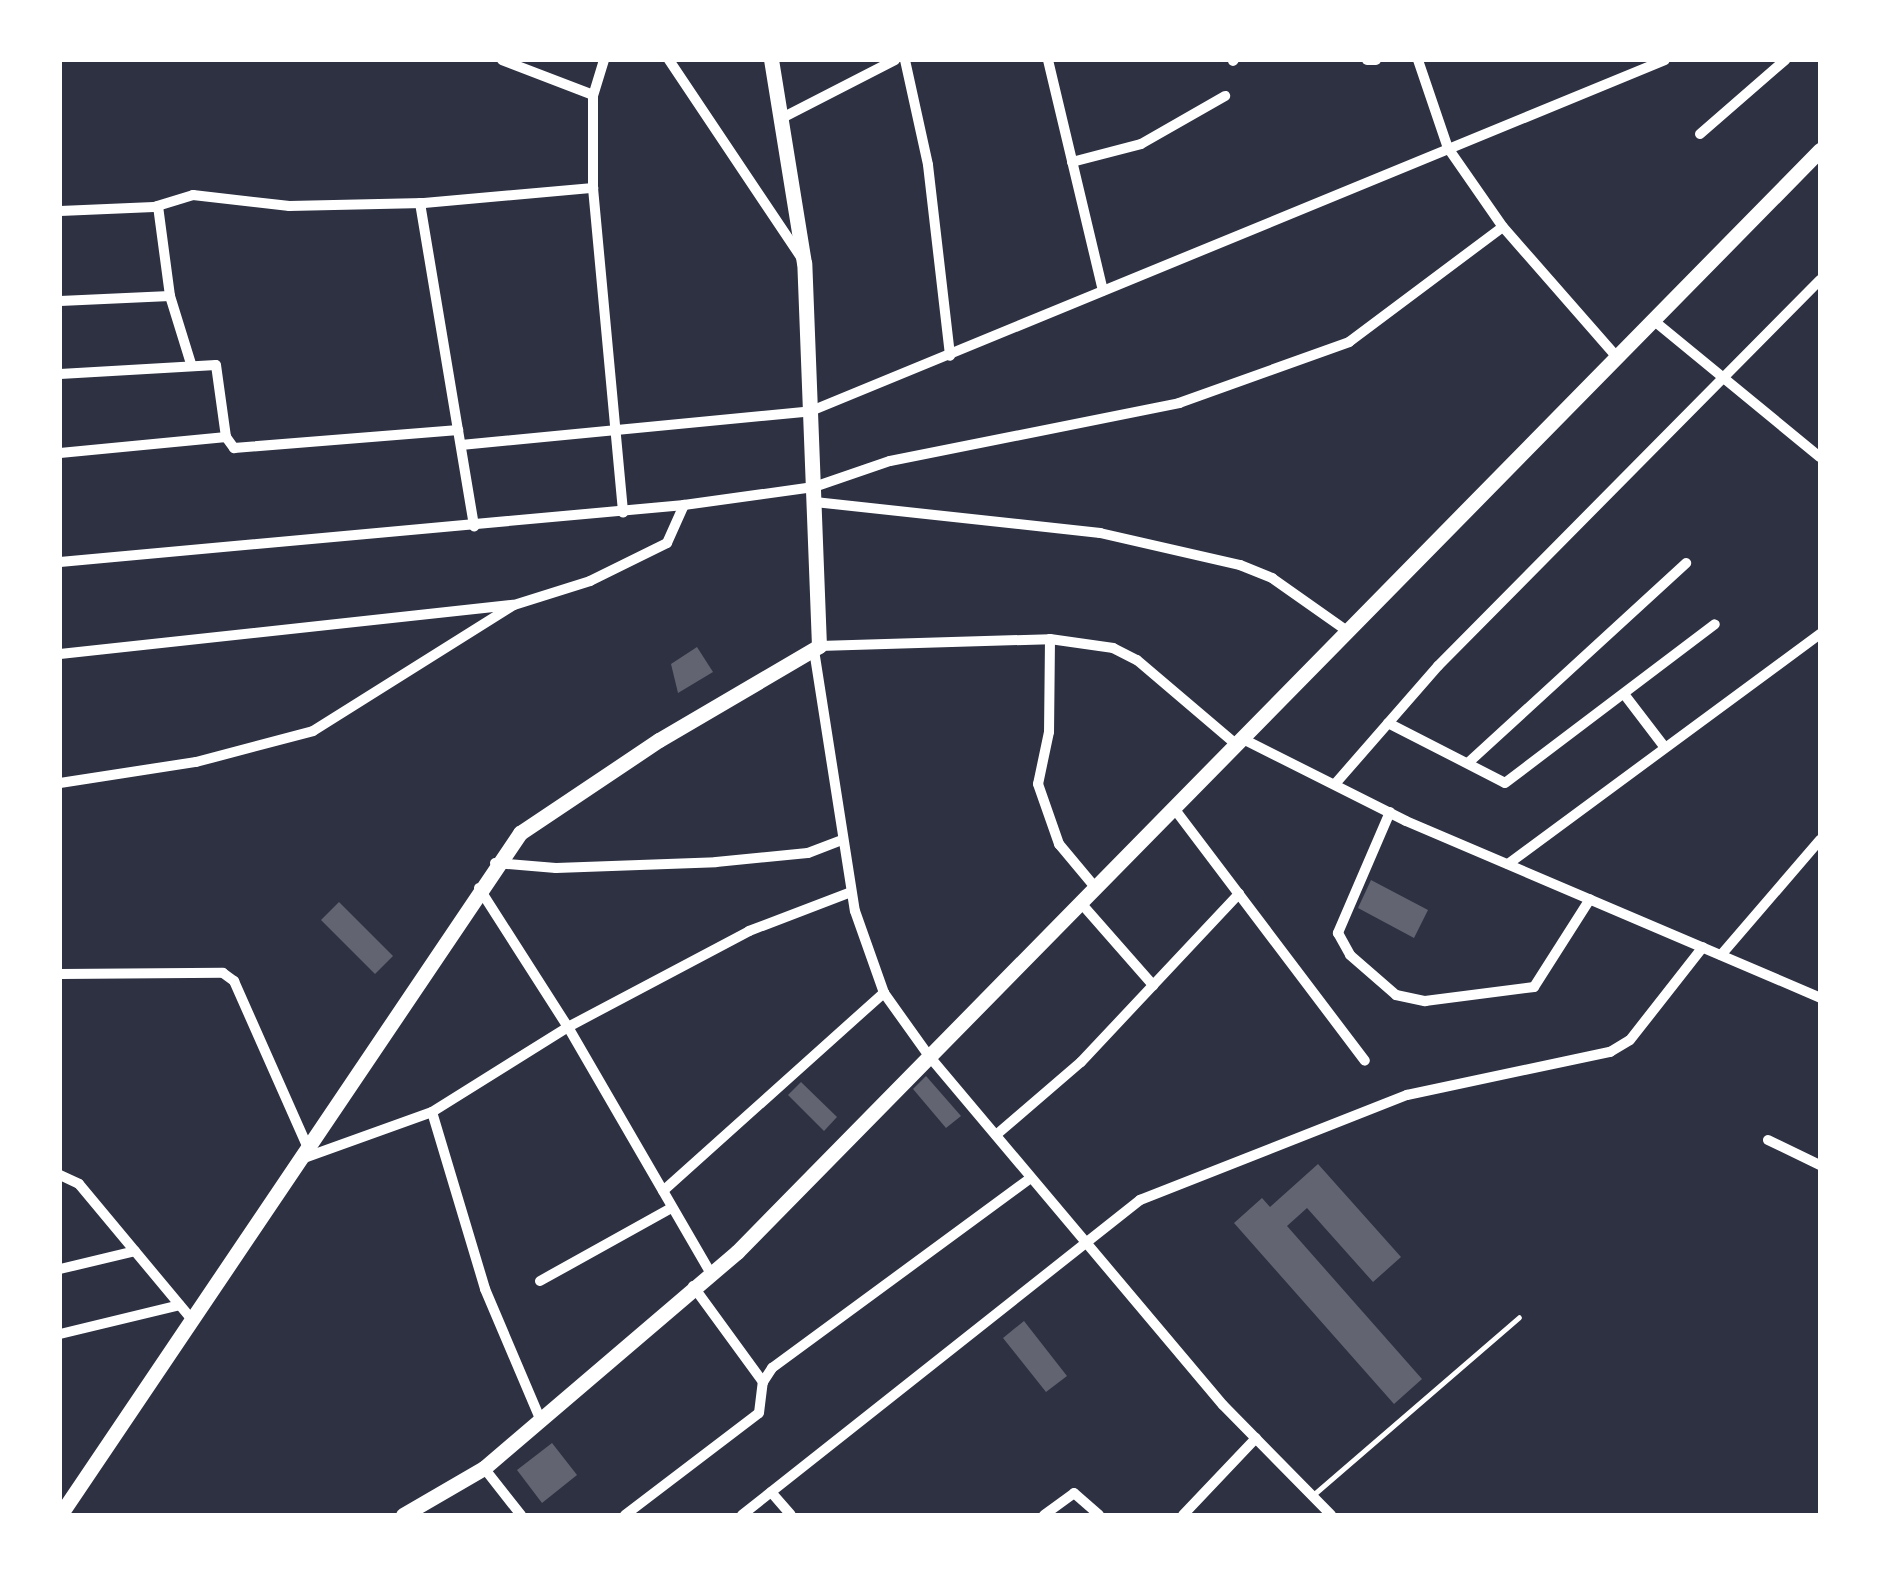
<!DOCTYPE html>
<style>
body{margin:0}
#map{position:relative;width:1880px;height:1575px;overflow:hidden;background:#2d3142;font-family:"Playfair Display",serif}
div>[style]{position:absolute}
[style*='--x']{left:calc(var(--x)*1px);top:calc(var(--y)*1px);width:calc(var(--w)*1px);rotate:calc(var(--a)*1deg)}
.building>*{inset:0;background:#626471}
.service>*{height:5px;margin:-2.5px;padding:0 2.5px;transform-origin:2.5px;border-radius:2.5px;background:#fff}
.minor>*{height:10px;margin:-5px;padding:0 5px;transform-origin:5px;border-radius:5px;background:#fff}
.primary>*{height:15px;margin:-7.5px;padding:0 7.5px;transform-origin:7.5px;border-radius:7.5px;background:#fff}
span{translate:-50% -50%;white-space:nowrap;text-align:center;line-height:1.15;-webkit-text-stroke:10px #fff;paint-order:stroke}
.frame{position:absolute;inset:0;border:62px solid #fff;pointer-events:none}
</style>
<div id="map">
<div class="building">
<div style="clip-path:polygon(697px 647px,713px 672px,678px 693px,671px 664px)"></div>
<div style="clip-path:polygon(1371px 880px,1428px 910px,1414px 938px,1358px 908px)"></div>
<div style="clip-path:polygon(339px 902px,393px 956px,375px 974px,321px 920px)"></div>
<div style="clip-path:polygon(926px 1076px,961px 1116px,946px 1128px,913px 1089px)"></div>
<div style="clip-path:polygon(801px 1082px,837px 1117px,824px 1131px,788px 1095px)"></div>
<div style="clip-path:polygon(1318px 1164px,1401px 1257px,1373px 1282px,1307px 1208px,1287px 1226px,1422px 1379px,1394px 1404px,1234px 1223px,1262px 1198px,1270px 1207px)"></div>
<div style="clip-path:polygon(1024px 1321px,1067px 1376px,1046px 1392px,1003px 1338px)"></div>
<div style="clip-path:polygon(552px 1443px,577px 1475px,542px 1503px,517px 1470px)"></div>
</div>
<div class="service">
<div style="--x:1313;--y:1495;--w:272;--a:-40.8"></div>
</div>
<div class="minor">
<div style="--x:502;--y:60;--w:97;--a:21"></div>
<div style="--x:604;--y:60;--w:37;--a:107"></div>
<div style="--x:593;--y:95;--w:93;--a:90"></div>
<div style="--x:593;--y:188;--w:326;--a:84.7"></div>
<div style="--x:669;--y:60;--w:239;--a:56.2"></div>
<div style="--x:905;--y:60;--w:107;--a:77.6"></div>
<div style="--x:928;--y:165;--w:192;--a:83.4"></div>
<div style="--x:1048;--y:60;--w:237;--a:76.6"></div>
<div style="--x:1367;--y:60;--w:9;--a:0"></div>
<div style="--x:1418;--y:60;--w:93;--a:71.2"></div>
<div style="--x:1448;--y:148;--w:96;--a:55.2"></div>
<div style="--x:1503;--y:227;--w:171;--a:48.8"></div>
<div style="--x:1233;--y:61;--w:1;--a:-45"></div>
<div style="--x:782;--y:118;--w:127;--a:-27.2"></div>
<div style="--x:1700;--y:134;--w:113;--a:-41"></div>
<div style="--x:1072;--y:162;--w:71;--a:-14.6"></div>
<div style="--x:1141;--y:144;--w:97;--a:-29.7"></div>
<div style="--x:420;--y:203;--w:328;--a:80.5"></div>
<div style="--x:158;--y:206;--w:91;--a:82.4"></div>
<div style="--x:170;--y:296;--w:71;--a:72.8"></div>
<div style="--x:60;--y:211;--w:94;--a:-2.4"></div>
<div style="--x:154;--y:207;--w:41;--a:-17.1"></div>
<div style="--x:193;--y:195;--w:97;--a:6.5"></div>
<div style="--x:289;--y:206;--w:135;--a:-1.3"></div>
<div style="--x:424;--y:203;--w:170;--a:-5.1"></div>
<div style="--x:60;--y:301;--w:110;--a:-2.6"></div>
<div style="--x:1653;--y:320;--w:216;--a:39.4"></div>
<div style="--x:60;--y:374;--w:156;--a:-3.3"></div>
<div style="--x:216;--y:365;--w:73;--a:82.1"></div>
<div style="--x:226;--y:437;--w:14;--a:54"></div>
<div style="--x:234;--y:448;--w:225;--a:-4.6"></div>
<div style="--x:461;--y:445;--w:352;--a:-5.5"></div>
<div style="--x:811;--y:411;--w:923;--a:-22.34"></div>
<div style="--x:60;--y:453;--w:167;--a:-5.5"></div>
<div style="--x:815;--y:502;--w:287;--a:6.2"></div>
<div style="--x:1100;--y:533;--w:144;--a:12.9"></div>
<div style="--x:1240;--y:565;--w:35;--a:22"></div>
<div style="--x:1272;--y:578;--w:92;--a:35.2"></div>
<div style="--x:60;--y:562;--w:627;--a:-5.22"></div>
<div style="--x:684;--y:505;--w:131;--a:-7.9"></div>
<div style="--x:814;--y:487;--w:80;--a:-18.9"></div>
<div style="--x:890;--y:461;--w:295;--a:-11.3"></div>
<div style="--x:1179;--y:403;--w:181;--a:-19.7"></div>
<div style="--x:1349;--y:342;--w:192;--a:-36.8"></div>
<div style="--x:1050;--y:639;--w:93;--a:90.6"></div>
<div style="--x:1049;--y:732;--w:53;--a:101.9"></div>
<div style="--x:1038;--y:784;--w:64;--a:70.7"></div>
<div style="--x:1059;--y:844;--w:56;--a:50.1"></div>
<div style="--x:819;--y:646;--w:231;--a:-1.7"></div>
<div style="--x:1050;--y:639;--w:64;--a:8.1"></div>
<div style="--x:1113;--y:648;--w:27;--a:27"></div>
<div style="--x:1137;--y:660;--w:131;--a:40.4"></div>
<div style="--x:814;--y:650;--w:264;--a:81.1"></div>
<div style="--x:855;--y:911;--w:87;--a:70.5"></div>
<div style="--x:884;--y:993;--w:77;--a:54.5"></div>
<div style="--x:929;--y:1056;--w:456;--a:49.9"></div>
<div style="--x:1223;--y:1405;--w:154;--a:45.5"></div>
<div style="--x:60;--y:654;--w:456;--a:-6.2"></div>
<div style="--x:1624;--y:694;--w:64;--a:52.6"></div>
<div style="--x:1388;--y:723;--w:131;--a:27.1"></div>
<div style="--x:1505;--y:783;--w:263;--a:-37.1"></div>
<div style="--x:1243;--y:739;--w:182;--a:26.7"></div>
<div style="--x:1406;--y:821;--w:450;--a:23.1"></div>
<div style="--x:1468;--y:763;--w:296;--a:-42.5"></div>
<div style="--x:60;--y:783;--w:138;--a:-8.8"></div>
<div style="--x:196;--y:762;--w:121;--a:-14.8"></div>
<div style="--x:313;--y:731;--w:237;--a:-32.1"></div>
<div style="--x:514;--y:605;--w:80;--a:-17.5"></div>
<div style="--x:590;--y:581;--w:86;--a:-26.3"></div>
<div style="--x:667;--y:543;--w:42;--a:-65.9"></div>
<div style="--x:1335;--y:784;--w:157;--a:-48.9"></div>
<div style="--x:1438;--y:666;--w:543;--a:-45.3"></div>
<div style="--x:1173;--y:807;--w:318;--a:52.9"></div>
<div style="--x:1390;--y:812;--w:132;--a:113.3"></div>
<div style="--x:1338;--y:933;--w:25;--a:61"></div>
<div style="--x:1350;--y:955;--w:61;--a:41"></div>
<div style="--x:1396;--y:995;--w:30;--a:12"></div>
<div style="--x:1425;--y:1001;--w:110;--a:-7.3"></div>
<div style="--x:1534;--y:987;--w:104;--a:-57.5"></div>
<div style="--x:495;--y:863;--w:61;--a:4.7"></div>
<div style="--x:556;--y:868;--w:160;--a:-2.1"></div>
<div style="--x:716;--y:862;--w:92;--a:-5.6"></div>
<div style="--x:808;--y:853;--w:36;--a:-21"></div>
<div style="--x:1508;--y:864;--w:388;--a:-36.4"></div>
<div style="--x:479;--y:888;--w:165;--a:57.4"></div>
<div style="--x:568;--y:1027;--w:283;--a:59.9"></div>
<div style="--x:1080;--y:902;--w:111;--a:48.7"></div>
<div style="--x:1721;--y:955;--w:152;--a:-49.3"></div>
<div style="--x:60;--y:974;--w:163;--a:-0.4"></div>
<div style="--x:223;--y:973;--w:14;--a:36"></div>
<div style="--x:234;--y:981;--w:185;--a:66.1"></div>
<div style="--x:432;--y:1112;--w:185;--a:73.3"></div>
<div style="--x:485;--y:1289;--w:138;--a:67"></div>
<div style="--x:996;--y:1135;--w:112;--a:-40.7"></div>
<div style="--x:1081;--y:1062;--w:231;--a:-46.8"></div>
<div style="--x:1768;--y:1140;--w:58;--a:25.7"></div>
<div style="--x:304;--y:1158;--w:136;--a:-19.8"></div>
<div style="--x:432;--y:1112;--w:160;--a:-32"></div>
<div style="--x:568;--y:1027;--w:205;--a:-27.9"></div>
<div style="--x:749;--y:931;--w:109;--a:-20.9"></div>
<div style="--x:60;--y:1175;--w:21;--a:25"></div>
<div style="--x:79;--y:1184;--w:178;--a:50.2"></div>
<div style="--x:663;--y:1191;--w:297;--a:-41.9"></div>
<div style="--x:60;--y:1269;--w:77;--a:-13.5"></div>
<div style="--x:540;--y:1281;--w:150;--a:-29.1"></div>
<div style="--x:693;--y:1286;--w:119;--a:53.9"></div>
<div style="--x:60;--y:1334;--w:123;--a:-13.6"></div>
<div style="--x:484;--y:1468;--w:60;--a:51.8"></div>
<div style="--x:771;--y:1492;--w:30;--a:49"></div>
<div style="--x:625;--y:1515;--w:168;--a:-37.3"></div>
<div style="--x:759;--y:1413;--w:31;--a:-83"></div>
<div style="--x:763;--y:1382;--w:17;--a:-57"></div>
<div style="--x:772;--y:1368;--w:321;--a:-36.3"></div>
<div style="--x:742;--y:1515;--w:508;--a:-38.36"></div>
<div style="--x:1140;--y:1200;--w:287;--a:-21.5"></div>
<div style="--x:1407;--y:1095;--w:208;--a:-12"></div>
<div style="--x:1610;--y:1052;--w:23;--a:-31"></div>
<div style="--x:1630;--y:1040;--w:118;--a:-51.9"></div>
<div style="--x:1044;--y:1515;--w:37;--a:-36"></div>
<div style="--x:1074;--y:1493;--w:33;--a:41"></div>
<div style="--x:1183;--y:1515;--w:106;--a:-46.5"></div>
</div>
<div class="primary">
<div style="--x:60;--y:1515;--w:823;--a:-56"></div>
<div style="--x:520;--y:833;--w:167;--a:-33.8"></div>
<div style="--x:659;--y:740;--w:186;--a:-30.4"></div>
<div style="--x:819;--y:646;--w:383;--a:-92.2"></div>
<div style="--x:804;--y:263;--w:206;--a:-99.2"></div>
<div style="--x:403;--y:1515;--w:94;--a:-30.1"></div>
<div style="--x:484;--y:1468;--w:333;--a:-40.5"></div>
<div style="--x:737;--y:1252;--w:1545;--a:-45.5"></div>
</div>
<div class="frame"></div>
</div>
